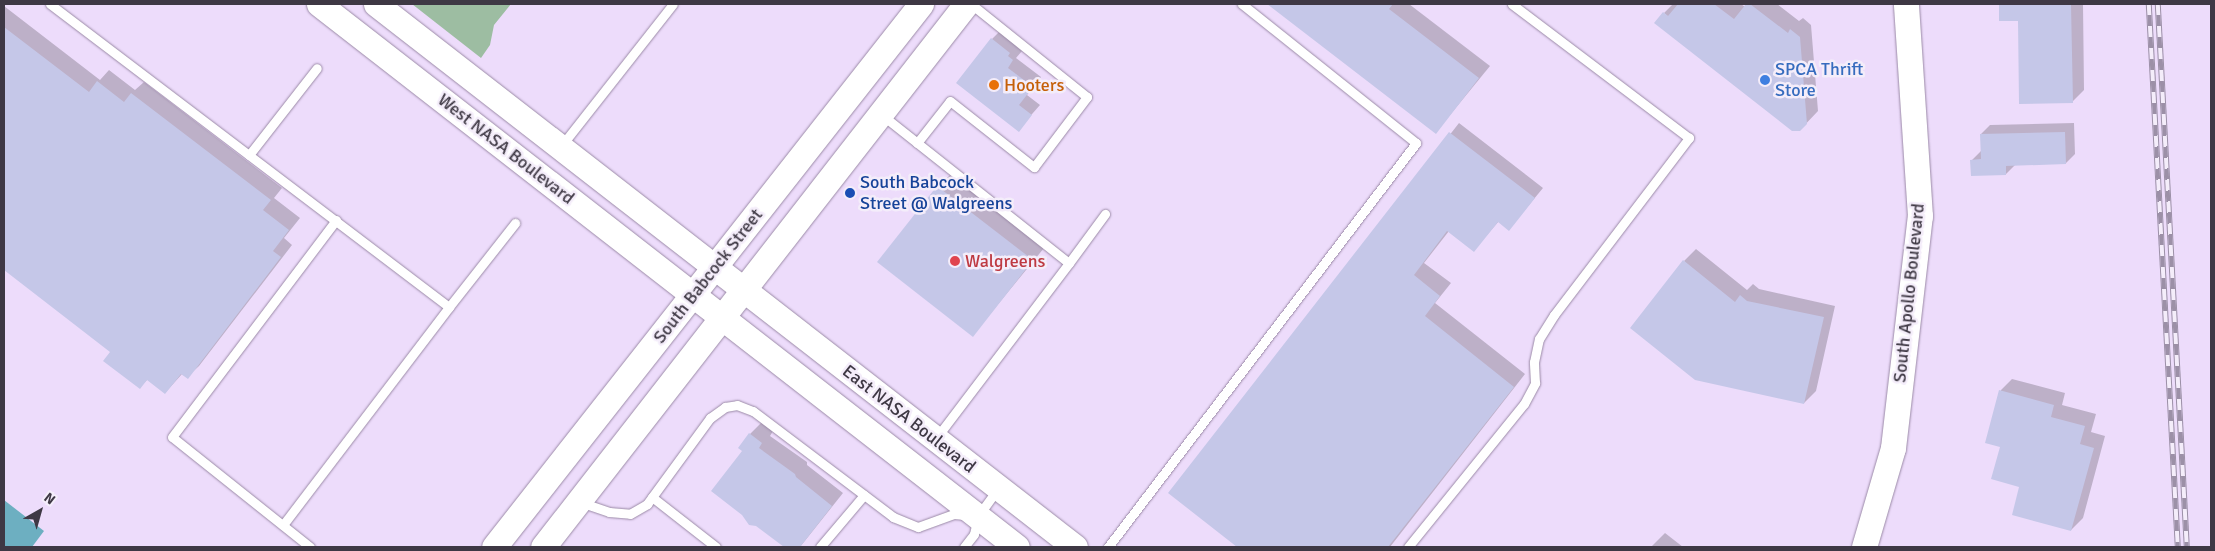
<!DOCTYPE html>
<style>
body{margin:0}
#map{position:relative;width:2215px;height:551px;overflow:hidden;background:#eddcfb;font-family:Signika,sans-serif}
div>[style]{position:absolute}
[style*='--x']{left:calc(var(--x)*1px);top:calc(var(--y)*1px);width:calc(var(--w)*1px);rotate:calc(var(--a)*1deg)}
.green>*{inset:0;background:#9dbda2}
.water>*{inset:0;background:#6dafc1}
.shadow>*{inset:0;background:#0003}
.building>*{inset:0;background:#c5c7e8}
.roads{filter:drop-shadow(0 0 1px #9b8aa7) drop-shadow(0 0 1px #9b8aa7)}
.lane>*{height:9px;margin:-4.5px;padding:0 4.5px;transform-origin:4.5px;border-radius:4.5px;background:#fff}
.secondary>*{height:25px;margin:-12.5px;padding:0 12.5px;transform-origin:12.5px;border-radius:12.5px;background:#fff}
.rail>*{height:5.5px;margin-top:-2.75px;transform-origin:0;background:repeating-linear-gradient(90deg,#f4edfa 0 11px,#9c90a7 0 22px);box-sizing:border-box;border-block:1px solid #9c90a7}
.dots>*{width:14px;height:14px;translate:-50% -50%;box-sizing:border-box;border:2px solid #f4edfa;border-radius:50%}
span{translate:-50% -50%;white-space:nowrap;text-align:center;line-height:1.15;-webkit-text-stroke:5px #f4edfa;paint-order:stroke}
.shop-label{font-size:18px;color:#366cbe}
.left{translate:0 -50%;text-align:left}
.food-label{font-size:18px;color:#c56008}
.street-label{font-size:18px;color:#3e3844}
.transit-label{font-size:18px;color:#164399}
.health-label{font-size:18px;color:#be3a42}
.frame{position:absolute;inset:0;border:5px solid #3e3844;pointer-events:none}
.north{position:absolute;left:15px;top:486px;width:50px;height:50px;-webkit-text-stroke:4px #f4edfa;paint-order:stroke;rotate:38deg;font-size:14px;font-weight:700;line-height:20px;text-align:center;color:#3e3844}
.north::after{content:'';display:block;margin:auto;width:18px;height:22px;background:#3e3844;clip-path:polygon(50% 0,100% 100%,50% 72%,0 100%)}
</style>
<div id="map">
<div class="green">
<div style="clip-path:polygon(412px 4px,511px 4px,494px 25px,490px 45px,481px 58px)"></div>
</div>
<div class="water">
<div style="clip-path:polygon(4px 500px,44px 531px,32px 547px,4px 547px)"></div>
</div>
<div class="shadow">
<div style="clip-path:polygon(1269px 4px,1409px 4px,1490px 66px,1436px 132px)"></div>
<div style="clip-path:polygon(1673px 4px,1741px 4px,1745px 7px,1748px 4px,1777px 4px,1799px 21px,1803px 18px,1811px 25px,1818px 111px,1800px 130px,1664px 13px)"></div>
<div style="clip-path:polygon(2000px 4px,2083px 4px,2084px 90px,2072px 102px,2019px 20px,2001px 20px)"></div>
<div style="clip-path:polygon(4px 6px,100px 80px,109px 70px,135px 90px,144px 82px,282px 188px,274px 198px,300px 218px,284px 238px,292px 245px,199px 366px,187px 377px,182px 374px,165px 393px,148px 379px,140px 387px,112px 352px,4px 269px)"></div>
<div style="clip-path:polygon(1001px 30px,1019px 43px,1016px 46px,1022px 51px,1016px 58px,1041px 77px,1027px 95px,1040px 105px,1018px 130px,992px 39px)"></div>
<div style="clip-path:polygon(1459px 123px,1543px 188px,1509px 229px,1499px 221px,1474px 250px,1449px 231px,1424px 263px,1451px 283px,1435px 303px,1525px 374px,1390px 547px,1239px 547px,1170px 493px)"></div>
<div style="clip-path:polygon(2074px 123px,2075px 154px,2066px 163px,2016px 164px,2006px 174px,1972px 160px,1981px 151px,1981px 134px,1990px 125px)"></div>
<div style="clip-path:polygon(950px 175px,1044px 248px,973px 335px,938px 187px)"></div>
<div style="clip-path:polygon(1696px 249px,1747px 290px,1753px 284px,1759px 289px,1835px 306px,1816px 391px,1804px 403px,1684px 261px)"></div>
<div style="clip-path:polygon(2012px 379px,2065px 393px,2062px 405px,2096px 414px,2091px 432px,2105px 436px,2083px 518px,2071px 530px,2021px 486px,2002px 446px,1987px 442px,2001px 390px)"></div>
<div style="clip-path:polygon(762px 422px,773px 431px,770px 436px,807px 462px,807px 465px,843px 493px,800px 547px,786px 547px,756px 525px,744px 451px,750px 434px)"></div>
<div style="clip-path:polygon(1665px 533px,1683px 547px,1651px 547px)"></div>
</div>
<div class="building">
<div style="clip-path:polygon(1267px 4px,1393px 4px,1389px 9px,1479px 78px,1436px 134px)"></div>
<div style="clip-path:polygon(1678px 4px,1714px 4px,1734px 19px,1746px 4px,1750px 4px,1788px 33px,1790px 29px,1800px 37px,1807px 124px,1800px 131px,1792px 131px,1654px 23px,1663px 12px,1668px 16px)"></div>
<div style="clip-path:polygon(1999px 4px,2071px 4px,2073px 103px,2019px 104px,2018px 21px,1999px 21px)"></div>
<div style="clip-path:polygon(4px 27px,89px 92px,97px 81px,124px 102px,131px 93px,271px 200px,263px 210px,289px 230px,273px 251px,281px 257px,188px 379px,181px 374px,165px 394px,147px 380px,140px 389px,103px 361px,110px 352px,4px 270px)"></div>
<div style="clip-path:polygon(991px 38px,1010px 53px,1008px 56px,1013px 60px,1008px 68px,1033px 87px,1019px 105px,1032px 115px,1019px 132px,956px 83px)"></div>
<div style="clip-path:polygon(1449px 132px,1535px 198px,1509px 231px,1498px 222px,1474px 252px,1447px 231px,1414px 275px,1440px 296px,1425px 316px,1514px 387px,1388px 547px,1237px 547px,1168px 493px)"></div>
<div style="clip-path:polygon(2065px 132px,2066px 164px,2006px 166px,2006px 175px,1971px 176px,1970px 160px,1981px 159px,1980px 134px)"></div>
<div style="clip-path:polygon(937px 186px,1033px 260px,973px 337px,877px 262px)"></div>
<div style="clip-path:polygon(1683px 260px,1735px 302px,1740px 295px,1747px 301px,1824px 317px,1804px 404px,1695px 380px,1630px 328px)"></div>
<div style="clip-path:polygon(1999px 390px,2054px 405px,2051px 417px,2085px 426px,2080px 444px,2094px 448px,2071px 531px,2012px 515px,2019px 487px,1991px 479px,2000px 447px,1985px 443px)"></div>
<div style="clip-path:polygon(749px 433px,762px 443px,759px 448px,795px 474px,796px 477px,832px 506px,800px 547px,784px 547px,756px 526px,749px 525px,742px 515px,711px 491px,742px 451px,738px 448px)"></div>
</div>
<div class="roads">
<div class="lane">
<div style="--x:50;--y:4;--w:501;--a:37.21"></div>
<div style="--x:449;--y:307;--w:274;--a:127.3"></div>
<div style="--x:882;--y:115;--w:238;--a:38.4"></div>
<div style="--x:1069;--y:263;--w:218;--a:127.2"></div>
<div style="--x:917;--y:143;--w:53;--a:-51.8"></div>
<div style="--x:950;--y:101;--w:107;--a:38.2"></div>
<div style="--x:1034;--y:167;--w:88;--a:-52.9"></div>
<div style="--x:1087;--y:97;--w:149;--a:-141.3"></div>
<div style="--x:562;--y:145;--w:179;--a:-51.8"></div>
<div style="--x:249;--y:155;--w:110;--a:-52"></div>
<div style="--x:1069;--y:263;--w:61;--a:-53.7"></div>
<div style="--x:449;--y:307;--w:107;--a:-51.8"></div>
<div style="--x:652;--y:497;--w:81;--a:38"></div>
<div style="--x:580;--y:502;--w:31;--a:19"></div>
<div style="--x:609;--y:512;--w:21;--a:5"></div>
<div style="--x:630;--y:514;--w:20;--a:-30"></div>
<div style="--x:647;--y:504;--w:107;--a:-53.8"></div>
<div style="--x:710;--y:418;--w:19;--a:-36"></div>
<div style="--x:725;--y:407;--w:12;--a:-9"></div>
<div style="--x:737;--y:405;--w:17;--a:21"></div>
<div style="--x:753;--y:411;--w:176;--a:37.1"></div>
<div style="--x:893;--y:517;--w:27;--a:22"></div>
<div style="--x:918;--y:527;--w:38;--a:-20"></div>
<div style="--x:954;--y:514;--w:11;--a:5"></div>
<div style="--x:310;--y:547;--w:176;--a:-141.4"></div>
<div style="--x:172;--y:437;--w:272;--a:-52.9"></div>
<div style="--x:820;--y:547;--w:68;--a:-49.8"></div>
<div style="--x:964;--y:547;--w:16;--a:-52"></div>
<div style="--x:974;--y:534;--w:18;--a:-77"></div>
<div style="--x:978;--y:516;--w:32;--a:-54"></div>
<div style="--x:1108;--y:547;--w:508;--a:-52.68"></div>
<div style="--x:1416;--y:143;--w:223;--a:-141.4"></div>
<div style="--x:1408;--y:547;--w:184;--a:-51"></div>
<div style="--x:1524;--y:404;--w:24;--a:-62"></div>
<div style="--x:1535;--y:383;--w:21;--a:-93"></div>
<div style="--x:1534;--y:362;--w:24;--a:-78"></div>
<div style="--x:1539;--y:339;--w:28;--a:-58"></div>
<div style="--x:1554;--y:315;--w:223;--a:-52.7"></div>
<div style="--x:1689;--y:138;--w:222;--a:-142.9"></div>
</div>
<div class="secondary">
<div style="--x:319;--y:4;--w:884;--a:37.88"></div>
<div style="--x:376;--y:4;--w:885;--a:37.84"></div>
<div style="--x:494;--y:547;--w:691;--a:-51.82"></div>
<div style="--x:543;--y:547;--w:688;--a:-52.08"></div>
<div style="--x:1864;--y:547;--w:103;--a:-73.7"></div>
<div style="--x:1893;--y:448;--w:234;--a:-83.4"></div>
<div style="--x:1920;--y:216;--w:212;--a:-93.8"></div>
</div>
</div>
<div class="rail">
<div style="--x:2149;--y:4;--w:544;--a:86.94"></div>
<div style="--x:2158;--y:4;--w:544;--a:86.94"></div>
</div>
<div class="dots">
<div style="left:1765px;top:80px;background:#3f7fe0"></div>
<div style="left:994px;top:85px;background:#e8710a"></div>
<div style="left:850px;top:193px;background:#1a4fb4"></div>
<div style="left:955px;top:261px;background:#e0444e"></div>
</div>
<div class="shop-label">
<span class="left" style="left:1775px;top:80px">SPCA Thrift<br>Store</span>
</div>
<div class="food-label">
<span class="left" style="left:1004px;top:85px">Hooters</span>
</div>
<div class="street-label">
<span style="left:506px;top:149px;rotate:38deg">West NASA Boulevard</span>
<span style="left:708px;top:276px;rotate:-52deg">South Babcock Street</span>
<span style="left:1909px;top:293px;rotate:-84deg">South Apollo Boulevard</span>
<span style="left:909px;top:419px;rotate:38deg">East NASA Boulevard</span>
</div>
<div class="transit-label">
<span class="left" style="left:860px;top:193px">South Babcock<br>Street @ Walgreens</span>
</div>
<div class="health-label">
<span class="left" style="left:965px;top:261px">Walgreens</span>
</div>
<div class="frame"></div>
<div class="north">N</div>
</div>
